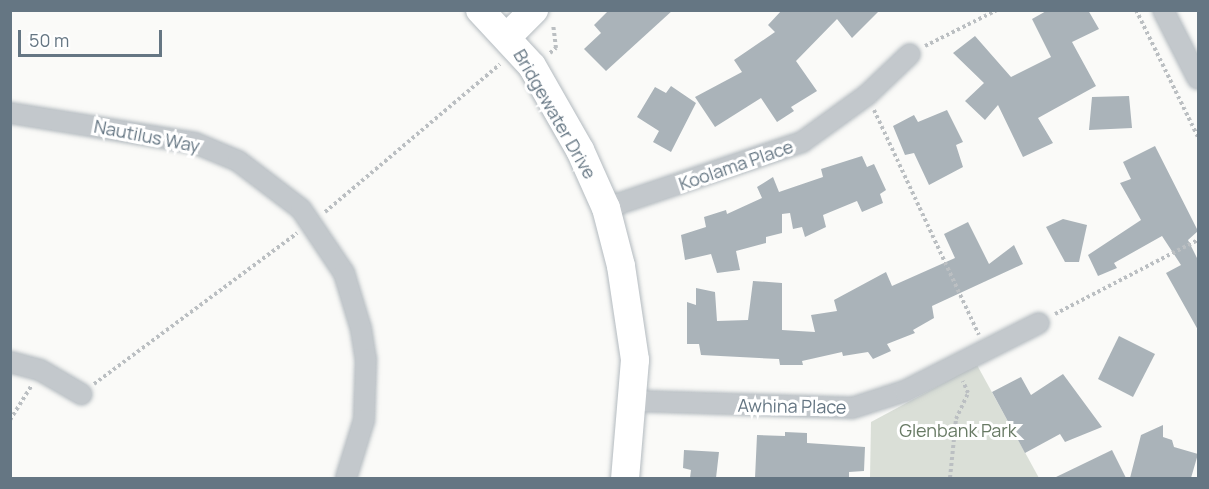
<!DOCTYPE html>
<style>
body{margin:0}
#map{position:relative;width:1209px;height:489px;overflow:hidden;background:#fafaf8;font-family:Manrope,sans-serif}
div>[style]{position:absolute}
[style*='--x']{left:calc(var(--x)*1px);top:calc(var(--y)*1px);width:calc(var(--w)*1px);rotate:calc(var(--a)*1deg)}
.green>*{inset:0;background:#dadfd7}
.building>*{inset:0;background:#aab3b9}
.path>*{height:4px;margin-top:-2px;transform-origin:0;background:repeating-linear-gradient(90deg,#bbbfc2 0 3px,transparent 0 6px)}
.roads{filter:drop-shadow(0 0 2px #b3babf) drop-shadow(0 0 2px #b3babf)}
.street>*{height:20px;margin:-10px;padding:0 10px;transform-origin:10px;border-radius:10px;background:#c3c8cc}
.secondary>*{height:28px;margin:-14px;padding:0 14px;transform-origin:14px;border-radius:14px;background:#fff}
span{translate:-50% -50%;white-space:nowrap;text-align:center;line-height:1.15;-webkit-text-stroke:6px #fff;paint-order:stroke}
.street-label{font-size:18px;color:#657683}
.park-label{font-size:18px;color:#687a64}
.frame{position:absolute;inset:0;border:12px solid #657683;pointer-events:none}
.scale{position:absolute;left:18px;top:30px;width:144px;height:27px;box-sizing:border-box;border:3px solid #657683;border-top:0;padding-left:8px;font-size:18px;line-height:21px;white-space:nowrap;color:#657683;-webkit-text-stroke:4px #fff;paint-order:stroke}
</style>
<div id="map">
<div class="green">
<div style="clip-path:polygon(977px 365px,1039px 478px,870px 478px,871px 422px)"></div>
</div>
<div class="building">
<div style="clip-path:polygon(609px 10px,673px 10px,606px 71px,584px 49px,601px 33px,594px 25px)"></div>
<div style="clip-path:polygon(782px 10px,880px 10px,852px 38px,837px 19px,796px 61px,817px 91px,791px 107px,794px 111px,777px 122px,761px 98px,715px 127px,695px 97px,742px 72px,734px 60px,775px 32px,768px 25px)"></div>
<div style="clip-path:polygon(1048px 10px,1088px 10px,1099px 29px,1072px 42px,1096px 86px,1038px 118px,1053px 143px,1023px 157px,998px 105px,985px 120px,965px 101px,984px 83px,953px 53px,975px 36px,1011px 77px,1051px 57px,1032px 19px)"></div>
<div style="clip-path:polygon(671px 86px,696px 103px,671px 152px,653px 142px,659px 131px,637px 117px,655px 87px,666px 93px)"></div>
<div style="clip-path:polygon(1129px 96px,1132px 128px,1089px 130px,1092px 97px)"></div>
<div style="clip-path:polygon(947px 110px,963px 142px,956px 145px,963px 167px,929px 185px,914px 153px,905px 155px,893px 126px,914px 115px,918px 122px)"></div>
<div style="clip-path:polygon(1155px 146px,1198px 231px,1188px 240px,1198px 260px,1198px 330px,1166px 273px,1181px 265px,1162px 236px,1114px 263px,1117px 268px,1098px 276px,1088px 255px,1141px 220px,1120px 183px,1131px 179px,1123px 162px)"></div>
<div style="clip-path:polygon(862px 156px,867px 167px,874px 164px,886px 190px,880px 194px,883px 203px,862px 212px,857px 201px,823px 215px,826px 227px,805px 237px,802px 227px,793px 229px,790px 213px,782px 214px,782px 233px,766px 237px,766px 243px,736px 251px,740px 270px,717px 273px,711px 254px,685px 260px,681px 235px,706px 227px,704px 217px,726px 210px,727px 214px,762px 198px,757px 187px,773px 177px,779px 192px,823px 177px,821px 169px)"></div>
<div style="clip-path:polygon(1063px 219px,1087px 225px,1079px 262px,1065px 262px,1046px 227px)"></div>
<div style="clip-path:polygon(968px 222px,989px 264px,1014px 245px,1023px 264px,932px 306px,934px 318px,913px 330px,915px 333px,887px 344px,891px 351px,873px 359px,868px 352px,843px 356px,842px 352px,802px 361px,803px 365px,780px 365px,779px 359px,701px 355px,699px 344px,687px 344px,687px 302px,696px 305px,696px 288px,715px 292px,717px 321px,748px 320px,753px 281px,782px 283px,782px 330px,815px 332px,811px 315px,837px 311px,834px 300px,886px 272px,892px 286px,955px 258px,944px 234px)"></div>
<div style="clip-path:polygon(1119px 336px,1155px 354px,1133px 397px,1098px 379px)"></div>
<div style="clip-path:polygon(1063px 374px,1102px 427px,1065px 442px,1060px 434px,1025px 453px,992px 392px,1021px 377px,1031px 395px)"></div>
<div style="clip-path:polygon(1163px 425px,1163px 437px,1172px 440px,1174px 447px,1198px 454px,1191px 478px,1130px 478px,1141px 435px)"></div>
<div style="clip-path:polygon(785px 432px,807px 433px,807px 443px,865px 447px,864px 471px,849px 472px,849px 478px,755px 478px,757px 435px,785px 436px)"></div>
<div style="clip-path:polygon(684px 450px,719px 452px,716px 478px,690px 478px,691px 470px,683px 468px)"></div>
<div style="clip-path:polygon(1112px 450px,1126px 478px,1054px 478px)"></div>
</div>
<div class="path">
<div style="--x:1136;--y:10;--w:141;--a:64"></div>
<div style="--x:925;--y:46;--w:80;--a:-26.6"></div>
<div style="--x:550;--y:53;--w:8;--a:-40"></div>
<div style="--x:556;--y:48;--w:24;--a:-97"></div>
<div style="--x:874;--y:110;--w:248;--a:65"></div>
<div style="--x:325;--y:212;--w:229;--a:-40.2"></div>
<div style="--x:1055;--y:314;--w:161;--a:-27.4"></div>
<div style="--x:94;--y:384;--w:253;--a:-36.6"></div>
<div style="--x:10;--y:420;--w:40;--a:-58"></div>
<div style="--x:950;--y:478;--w:59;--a:-84.2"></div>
<div style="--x:956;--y:419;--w:29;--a:-65"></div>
<div style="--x:968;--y:393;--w:13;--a:-113"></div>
</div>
<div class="roads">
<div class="street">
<div style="--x:1163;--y:10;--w:77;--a:63.1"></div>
<div style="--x:10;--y:113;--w:187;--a:9.2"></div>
<div style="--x:195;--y:143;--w:47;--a:22.7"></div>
<div style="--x:238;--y:161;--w:79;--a:37.3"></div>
<div style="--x:301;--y:209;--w:77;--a:56.1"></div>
<div style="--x:344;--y:273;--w:59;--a:73.1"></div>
<div style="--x:361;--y:329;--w:30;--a:81"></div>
<div style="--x:366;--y:359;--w:61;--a:91.9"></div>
<div style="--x:364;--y:420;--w:61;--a:107.2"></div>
<div style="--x:606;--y:208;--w:207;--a:-18.6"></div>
<div style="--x:802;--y:142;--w:80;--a:-35.9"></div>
<div style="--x:867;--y:95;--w:59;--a:-43.6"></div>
<div style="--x:10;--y:362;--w:31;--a:15"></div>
<div style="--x:40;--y:370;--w:48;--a:30.3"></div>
<div style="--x:635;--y:401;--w:217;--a:1.8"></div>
<div style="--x:852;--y:408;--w:56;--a:-17.8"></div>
<div style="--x:905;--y:391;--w:150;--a:-26.9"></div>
</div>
<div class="secondary">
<div style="--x:480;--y:10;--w:76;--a:47.1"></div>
<div style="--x:532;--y:66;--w:97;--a:60.3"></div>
<div style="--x:580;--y:150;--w:64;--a:65.9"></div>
<div style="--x:606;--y:208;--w:60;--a:75.5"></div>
<div style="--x:621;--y:266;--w:95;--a:81.5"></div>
<div style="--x:635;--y:360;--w:118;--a:94.8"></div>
<div style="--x:508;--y:36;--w:37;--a:-45"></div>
</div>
</div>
<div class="street-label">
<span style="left:555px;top:114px;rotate:60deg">Bridgewater Drive</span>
<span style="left:147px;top:136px;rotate:11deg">Nautilus Way</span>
<span style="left:736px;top:165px;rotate:-19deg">Koolama Place</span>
<span style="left:792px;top:406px;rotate:1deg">Awhina Place</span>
</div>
<div class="park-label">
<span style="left:958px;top:430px">Glenbank Park</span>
</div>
<div class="frame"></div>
<div class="scale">50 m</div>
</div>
